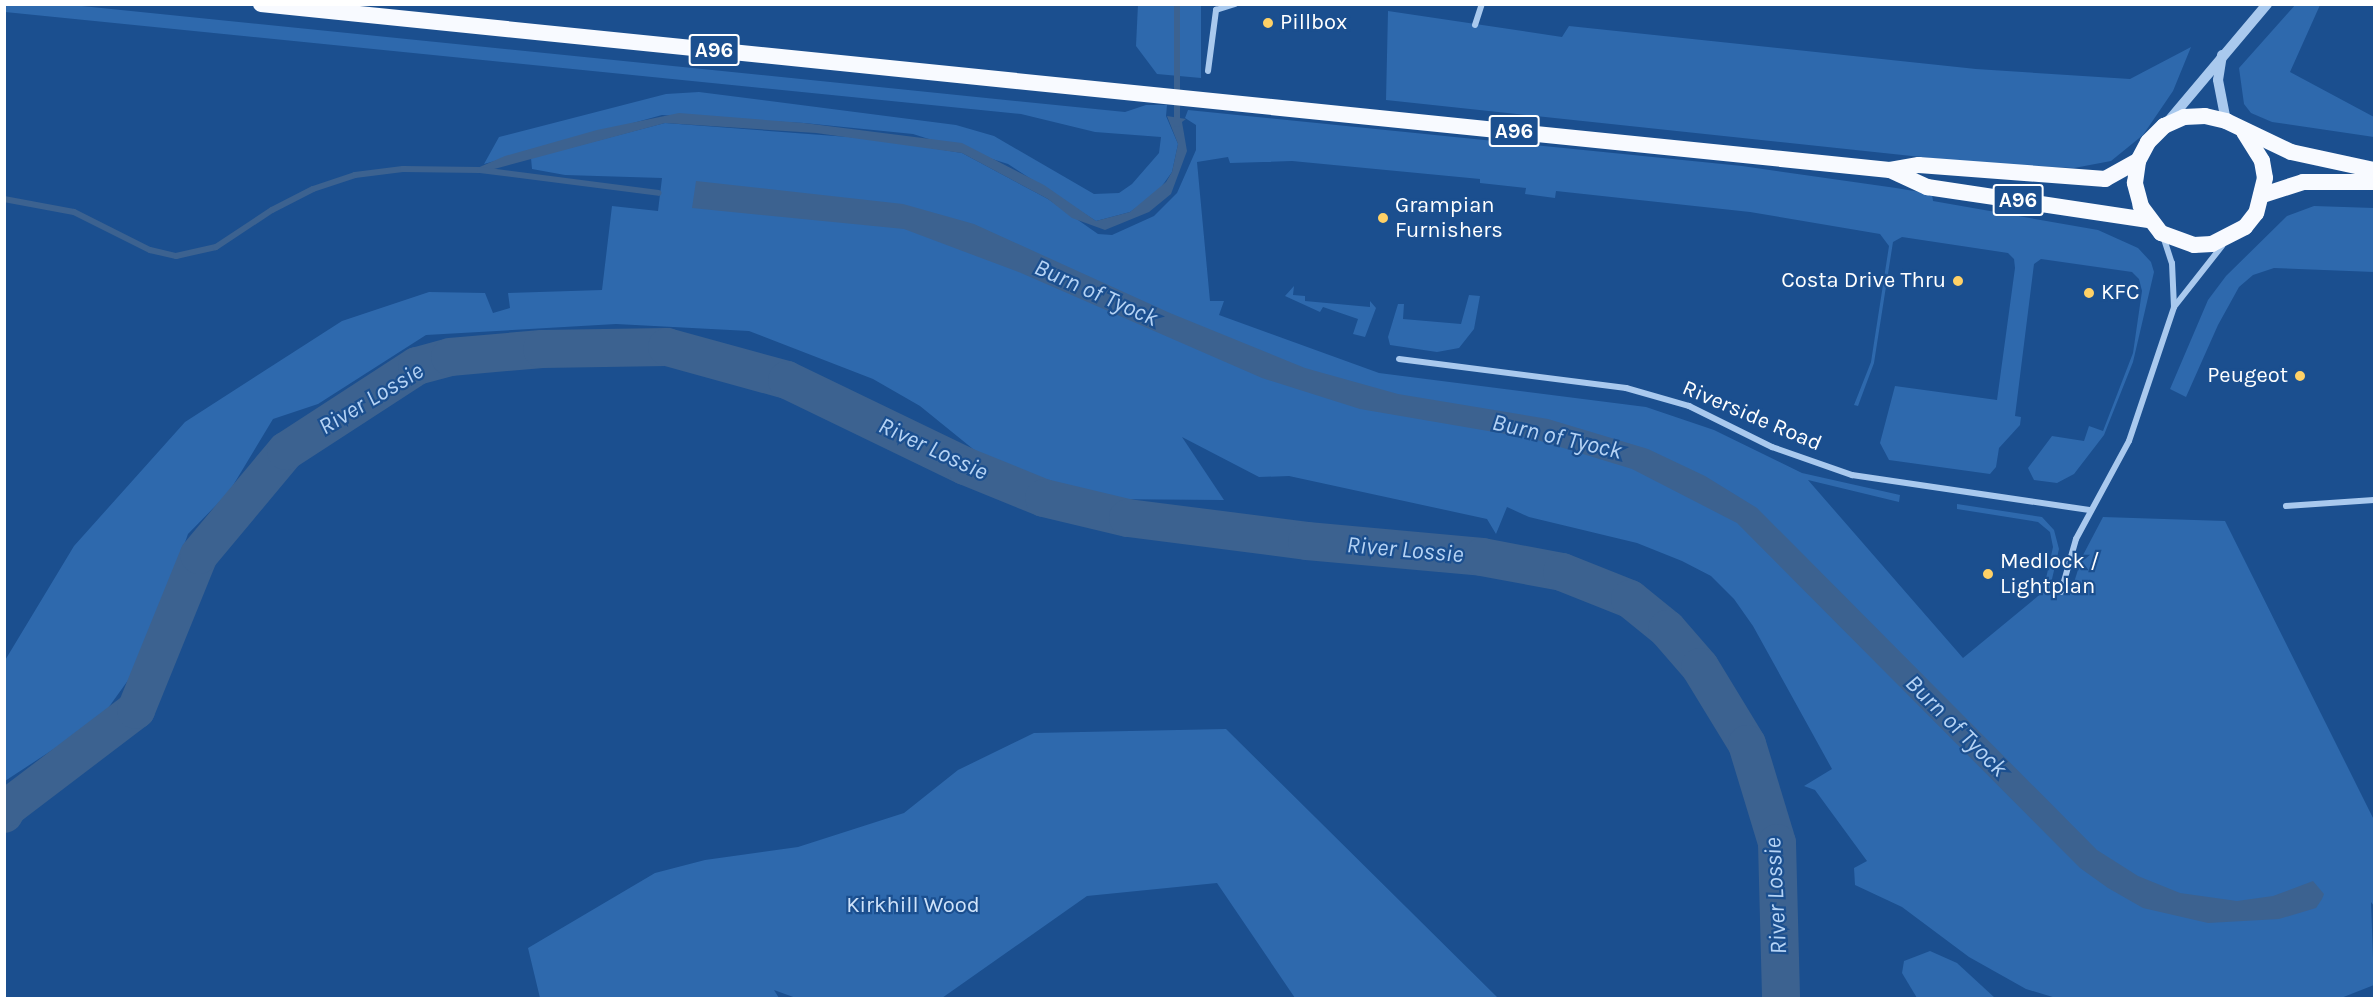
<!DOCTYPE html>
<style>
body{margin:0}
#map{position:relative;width:2379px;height:1003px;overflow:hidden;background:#1b4f8f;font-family:Karla,sans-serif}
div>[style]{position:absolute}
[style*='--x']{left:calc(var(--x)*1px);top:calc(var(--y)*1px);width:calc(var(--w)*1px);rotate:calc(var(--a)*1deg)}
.green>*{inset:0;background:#2e69ad}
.water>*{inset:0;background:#3c6290}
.stream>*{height:6px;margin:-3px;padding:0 3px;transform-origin:3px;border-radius:3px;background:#3c6290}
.river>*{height:38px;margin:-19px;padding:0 19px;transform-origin:19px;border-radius:19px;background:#3c6290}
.minor>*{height:6px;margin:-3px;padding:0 3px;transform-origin:3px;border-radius:3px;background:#a9c9ee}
.tertiary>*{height:10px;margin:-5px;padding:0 5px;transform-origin:5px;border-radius:5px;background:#a9c9ee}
.trunk>*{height:16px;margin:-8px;padding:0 8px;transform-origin:8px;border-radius:8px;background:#f8faff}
.dots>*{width:16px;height:16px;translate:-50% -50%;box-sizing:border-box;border:3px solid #1b4f8f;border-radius:50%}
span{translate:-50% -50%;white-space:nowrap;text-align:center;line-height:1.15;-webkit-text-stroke:4.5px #1b4f8f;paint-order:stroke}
.shield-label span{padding:2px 4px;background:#1b4f8f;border:2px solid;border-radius:4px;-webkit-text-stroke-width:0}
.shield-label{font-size:21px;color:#fff;font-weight:700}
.poi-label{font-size:22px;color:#fff}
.left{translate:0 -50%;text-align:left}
.right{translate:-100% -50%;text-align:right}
.street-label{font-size:22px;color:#fff}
.park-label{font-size:22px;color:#cfe3fa}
.water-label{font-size:24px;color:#b5d3f5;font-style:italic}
.frame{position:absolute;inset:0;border:6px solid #fff;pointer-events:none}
</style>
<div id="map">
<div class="green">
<div style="clip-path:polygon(1138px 4px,1201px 5px,1201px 78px,1157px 74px,1136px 46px)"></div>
<div style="clip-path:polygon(2296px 4px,2320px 5px,2290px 72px,2374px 117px,2374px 137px,2272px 122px,2251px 113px,2244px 104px,2239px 68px)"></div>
<div style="clip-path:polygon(4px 5px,72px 5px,1125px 112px,1146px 105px,1167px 105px,1166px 116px,1178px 144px,1172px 172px,1157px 193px,1130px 212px,1096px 221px,1008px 164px,913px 134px,804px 123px,662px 115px,484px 164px,499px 137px,666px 94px,699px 92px,956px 125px,994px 136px,1094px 194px,1119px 193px,1132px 184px,1159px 153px,1161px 137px,1095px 132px,1021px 114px,5px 12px)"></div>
<div style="clip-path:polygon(1388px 11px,1562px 37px,1569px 26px,1976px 69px,2130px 79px,2191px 47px,2173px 91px,2143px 135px,2111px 161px,2074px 168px,1987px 164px,1386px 100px)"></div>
<div style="clip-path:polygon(1188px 110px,1742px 166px,1896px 188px,1932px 194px,1933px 201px,2098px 230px,2138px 248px,2151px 262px,2154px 272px,2133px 362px,2104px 435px,2074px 474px,2057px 483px,2034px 480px,2028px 468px,2052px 436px,2084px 441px,2089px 426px,2103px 431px,2133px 353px,2142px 291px,2139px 279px,2132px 272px,2041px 259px,2034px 264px,2015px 416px,2021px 417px,2020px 425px,1999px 448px,1996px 467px,1990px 474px,1889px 460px,1880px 443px,1895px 386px,1997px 400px,2015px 268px,2014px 259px,2008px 253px,1902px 237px,1893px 242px,1874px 363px,1858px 406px,1854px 405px,1871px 362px,1889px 246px,1880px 234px,1750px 212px,1556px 191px,1555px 198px,1525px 194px,1526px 188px,1480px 183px,1480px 179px,1292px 161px,1230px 163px,1228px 157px,1197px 162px,1210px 301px,1224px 301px,1219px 315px,1379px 373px,1646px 407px,1714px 430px,1802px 473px,1900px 495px,1899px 502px,1808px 480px,1963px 658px,2043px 592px,2053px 547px,2050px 532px,2038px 522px,1957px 509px,1957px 504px,2042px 517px,2054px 530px,2059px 549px,2049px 592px,2070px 595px,2082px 557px,2103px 517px,2225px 521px,2374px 820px,2374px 906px,2371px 902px,2374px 985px,2341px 998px,2056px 998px,2026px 989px,1969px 957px,1902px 907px,1855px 885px,1854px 868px,1867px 861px,1815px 790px,1804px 786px,1832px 769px,1753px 626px,1734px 599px,1711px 576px,1682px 561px,1637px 543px,1529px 517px,1507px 507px,1496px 534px,1487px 519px,1289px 476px,1259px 477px,1182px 437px,1224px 500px,1098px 499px,994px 466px,920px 406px,873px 379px,749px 331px,616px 324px,426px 335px,318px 404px,273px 419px,229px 492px,188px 534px,144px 658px,101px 718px,5px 781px,4px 662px,74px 546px,185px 422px,342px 321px,429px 292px,485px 293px,493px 313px,510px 308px,508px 293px,602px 290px,612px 206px,658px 211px,662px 178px,565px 175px,532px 169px,531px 158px,665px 123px,875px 139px,962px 153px,1048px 199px,1098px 234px,1112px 235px,1154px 216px,1177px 193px,1196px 150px,1196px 125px,1185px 118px)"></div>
<div style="clip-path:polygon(2314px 206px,2374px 208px,2374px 272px,2274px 268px,2253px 275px,2239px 287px,2218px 325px,2186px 397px,2170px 389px,2208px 300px,2226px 276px,2287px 216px)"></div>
<div style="clip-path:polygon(1294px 286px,1293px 295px,1305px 296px,1305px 301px,1370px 307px,1370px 301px,1376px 308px,1365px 337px,1353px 334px,1358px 319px,1323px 307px,1320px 312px,1285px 296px)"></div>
<div style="clip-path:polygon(1469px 295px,1480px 296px,1474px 329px,1459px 348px,1437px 352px,1390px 345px,1388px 337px,1398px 304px,1404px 304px,1403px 319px,1461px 324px)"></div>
<div style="clip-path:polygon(1226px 729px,1498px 998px,1295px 998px,1217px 883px,1087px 896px,942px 998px,796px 998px,774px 990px,779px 998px,540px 998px,528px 948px,655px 873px,705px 860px,798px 847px,904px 813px,958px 770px,1034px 733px)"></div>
<div style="clip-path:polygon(1930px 951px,1957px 963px,1995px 998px,1917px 998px,1902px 973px,1904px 961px)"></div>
</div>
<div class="water">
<div style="clip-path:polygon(679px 113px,804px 123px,962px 143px,1044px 185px,1096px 221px,1130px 212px,1166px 182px,1172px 172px,1178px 144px,1167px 116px,1186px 119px,1182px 122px,1187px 151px,1171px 194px,1149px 212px,1105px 230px,1072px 218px,1048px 199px,962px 153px,816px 133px,665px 123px,487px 171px,475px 169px,505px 156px,597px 130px)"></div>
<div style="clip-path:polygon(696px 181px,903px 204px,974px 224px,1170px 313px,1305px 368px,1398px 394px,1548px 419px,1648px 449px,1705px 476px,1757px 508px,2097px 850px,2138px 876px,2180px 893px,2237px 901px,2273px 896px,2313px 881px,2324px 894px,2322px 899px,2316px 908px,2279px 919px,2208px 923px,2143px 908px,2108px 888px,2080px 868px,1737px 523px,1632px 469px,1534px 439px,1360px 409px,1262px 378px,1021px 273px,904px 229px,692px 208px)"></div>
</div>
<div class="stream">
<div style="--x:1177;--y:124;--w:120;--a:-90"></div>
<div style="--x:4;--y:199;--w:71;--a:10.5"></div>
<div style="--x:74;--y:212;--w:85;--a:26.6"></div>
<div style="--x:150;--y:250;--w:27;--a:13"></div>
<div style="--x:176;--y:256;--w:41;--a:-12.7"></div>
<div style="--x:216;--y:247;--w:67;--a:-33.5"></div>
<div style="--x:272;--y:210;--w:46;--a:-27.1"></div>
<div style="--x:313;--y:189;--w:44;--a:-18.4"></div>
<div style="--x:355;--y:175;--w:48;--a:-7.1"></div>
<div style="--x:403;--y:169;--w:77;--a:0.7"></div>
<div style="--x:480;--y:170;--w:180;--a:7.3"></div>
</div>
<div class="river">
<div style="--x:4;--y:814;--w:8;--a:-60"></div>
<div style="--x:8;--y:807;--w:161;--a:-37.2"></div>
<div style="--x:136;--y:710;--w:167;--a:-67.9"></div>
<div style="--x:199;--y:555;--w:136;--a:-50.1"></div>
<div style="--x:286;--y:451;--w:156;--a:-33"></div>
<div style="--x:417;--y:366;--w:34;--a:-15"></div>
<div style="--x:450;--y:357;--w:92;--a:-5"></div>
<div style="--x:542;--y:349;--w:125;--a:-0.9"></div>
<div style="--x:667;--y:347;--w:124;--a:15.4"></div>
<div style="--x:787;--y:380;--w:198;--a:25.8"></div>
<div style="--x:965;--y:466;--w:85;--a:22.1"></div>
<div style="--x:1044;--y:498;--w:86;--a:13.4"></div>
<div style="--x:1128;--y:518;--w:180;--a:7.3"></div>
<div style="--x:1307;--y:541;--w:176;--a:5.2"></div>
<div style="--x:1482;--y:557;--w:81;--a:10.6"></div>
<div style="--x:1562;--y:572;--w:73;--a:21.7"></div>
<div style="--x:1630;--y:599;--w:48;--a:39"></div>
<div style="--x:1667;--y:629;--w:50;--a:49"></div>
<div style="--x:1700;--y:667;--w:90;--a:58.6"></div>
<div style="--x:1747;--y:744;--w:103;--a:73.1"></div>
<div style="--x:1777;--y:843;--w:155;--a:88.5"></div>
</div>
<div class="minor">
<div style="--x:1475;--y:25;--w:22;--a:-72"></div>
<div style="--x:1208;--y:71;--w:62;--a:-82.5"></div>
<div style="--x:1216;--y:10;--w:20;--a:-18"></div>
<div style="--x:2163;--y:236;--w:28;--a:72"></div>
<div style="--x:2172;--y:263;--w:44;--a:87.4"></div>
<div style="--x:1399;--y:359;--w:229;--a:7.3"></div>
<div style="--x:1626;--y:388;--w:66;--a:15.9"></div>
<div style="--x:1689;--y:406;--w:93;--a:26.3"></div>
<div style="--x:1772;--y:447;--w:85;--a:19.3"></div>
<div style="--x:1852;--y:475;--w:240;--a:8.4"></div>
<div style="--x:2286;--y:506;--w:88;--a:-3.9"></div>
<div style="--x:2061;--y:592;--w:55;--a:-74.2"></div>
<div style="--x:2076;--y:539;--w:111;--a:-61.6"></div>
<div style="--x:2129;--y:441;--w:141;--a:-71.4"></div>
<div style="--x:2174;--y:307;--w:78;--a:-51.8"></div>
</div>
<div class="tertiary">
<div style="--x:2222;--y:55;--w:25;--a:99"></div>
<div style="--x:2218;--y:80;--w:42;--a:79"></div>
<div style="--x:2166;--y:124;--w:157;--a:-49.9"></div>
</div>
<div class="trunk">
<div style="--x:261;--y:4;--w:1637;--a:5.82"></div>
<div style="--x:1890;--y:170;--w:29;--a:-10"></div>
<div style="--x:1919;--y:165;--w:187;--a:4.3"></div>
<div style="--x:2105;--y:179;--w:38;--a:-29"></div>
<div style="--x:2244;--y:132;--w:34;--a:58"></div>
<div style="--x:2262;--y:161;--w:17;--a:80"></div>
<div style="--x:2265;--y:178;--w:36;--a:104"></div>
<div style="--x:2256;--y:213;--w:18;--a:128"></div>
<div style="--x:2245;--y:227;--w:37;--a:153"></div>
<div style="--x:2212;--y:244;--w:18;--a:177"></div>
<div style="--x:2194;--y:245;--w:35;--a:-160"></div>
<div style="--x:2161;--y:233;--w:34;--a:-127"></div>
<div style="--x:2141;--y:206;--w:24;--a:-105"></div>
<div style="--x:2135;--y:183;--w:22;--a:-82"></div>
<div style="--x:2138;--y:161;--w:21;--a:-62"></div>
<div style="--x:2148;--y:142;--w:23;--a:-45"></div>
<div style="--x:2164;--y:126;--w:22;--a:-24"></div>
<div style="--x:2184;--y:117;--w:21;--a:-3"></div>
<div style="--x:2205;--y:116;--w:22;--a:13"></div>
<div style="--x:2226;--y:121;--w:72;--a:25.5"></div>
<div style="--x:2291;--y:152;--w:85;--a:12.2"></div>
<div style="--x:1890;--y:170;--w:41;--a:24.7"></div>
<div style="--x:1927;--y:187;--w:224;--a:8.5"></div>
<div style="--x:2263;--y:195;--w:42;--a:-18"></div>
<div style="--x:2303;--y:182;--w:71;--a:0"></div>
</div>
<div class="dots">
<div style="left:1268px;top:23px;background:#ffd166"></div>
<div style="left:1383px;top:218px;background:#ffd166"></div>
<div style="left:1958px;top:281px;background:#ffd166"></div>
<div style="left:2089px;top:293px;background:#ffd166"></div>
<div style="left:2300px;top:376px;background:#ffd166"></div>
<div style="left:1988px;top:574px;background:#ffd166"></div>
</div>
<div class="shield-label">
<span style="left:714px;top:50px">A96</span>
<span style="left:1514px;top:131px">A96</span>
<span style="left:2018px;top:200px">A96</span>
</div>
<div class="poi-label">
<span class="left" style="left:1280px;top:23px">Pillbox</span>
<span class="left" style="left:1395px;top:218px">Grampian<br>Furnishers</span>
<span class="right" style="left:1946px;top:281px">Costa Drive Thru</span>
<span class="left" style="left:2101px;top:293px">KFC</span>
<span class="right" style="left:2288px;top:376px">Peugeot</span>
<span class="left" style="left:2000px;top:574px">Medlock /<br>Lightplan</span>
</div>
<div class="street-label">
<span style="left:1752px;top:416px;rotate:23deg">Riverside Road</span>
</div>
<div class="park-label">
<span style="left:913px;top:906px">Kirkhill Wood</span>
</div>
<div class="water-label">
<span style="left:1096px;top:293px;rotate:24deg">Burn of Tyock</span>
<span style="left:371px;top:399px;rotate:-31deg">River Lossie</span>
<span style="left:1557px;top:437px;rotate:13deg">Burn of Tyock</span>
<span style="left:933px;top:449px;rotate:25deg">River Lossie</span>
<span style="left:1405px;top:550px;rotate:5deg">River Lossie</span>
<span style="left:1956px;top:726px;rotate:45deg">Burn of Tyock</span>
<span style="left:1776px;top:896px;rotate:-93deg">River Lossie</span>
</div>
<div class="frame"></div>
</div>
